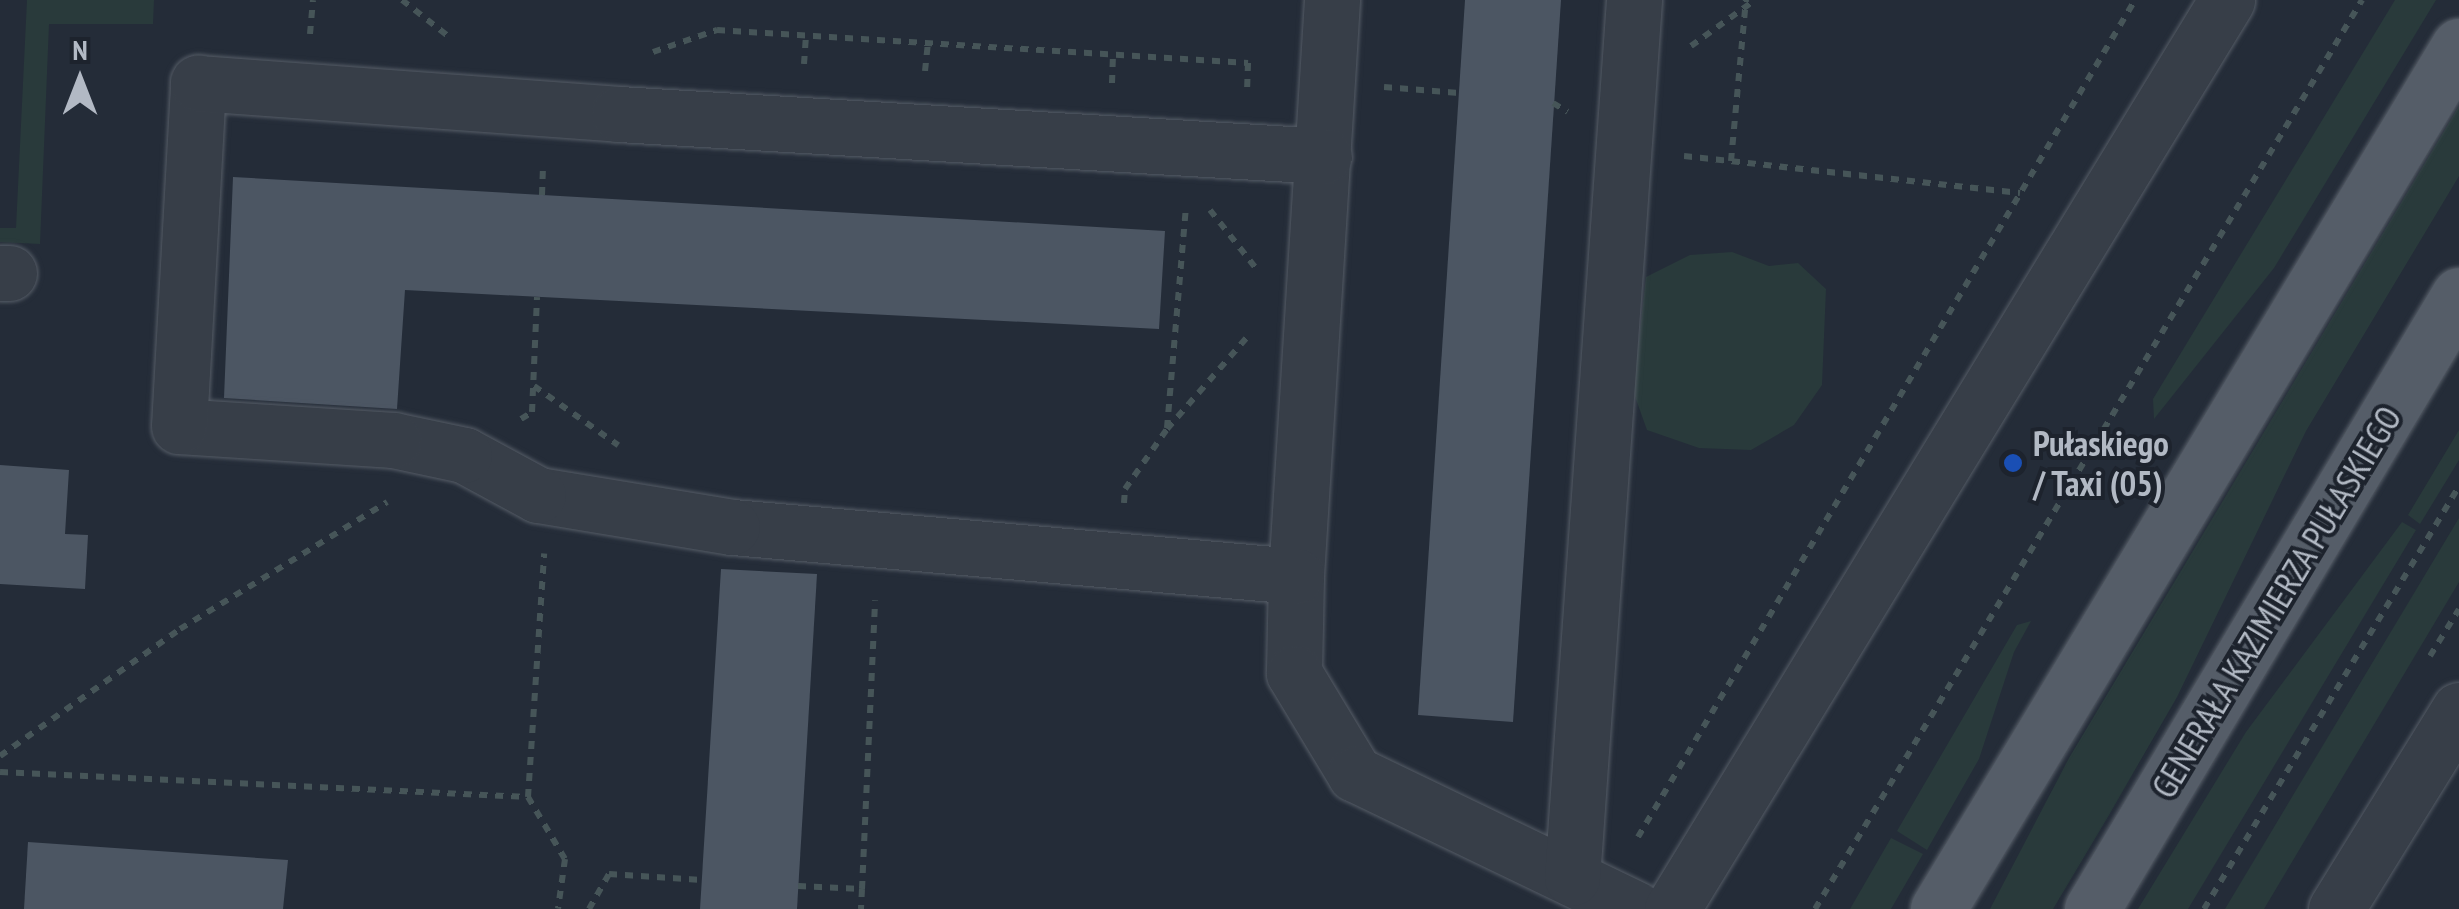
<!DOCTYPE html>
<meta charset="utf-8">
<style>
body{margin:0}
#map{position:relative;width:2459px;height:909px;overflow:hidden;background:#242c38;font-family:"PT Sans Narrow",sans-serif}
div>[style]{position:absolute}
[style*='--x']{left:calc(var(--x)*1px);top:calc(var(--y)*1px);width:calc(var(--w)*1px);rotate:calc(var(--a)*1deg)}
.green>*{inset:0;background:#293a3b}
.building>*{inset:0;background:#4c5663}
.path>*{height:6px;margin-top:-3px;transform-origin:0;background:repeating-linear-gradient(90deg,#465558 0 8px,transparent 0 16px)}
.roads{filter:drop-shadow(0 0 2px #555c66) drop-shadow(0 0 2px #555c66)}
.minor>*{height:55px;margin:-27.5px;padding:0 27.5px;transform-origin:27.5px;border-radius:27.5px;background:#373e48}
.major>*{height:55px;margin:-27.5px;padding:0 27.5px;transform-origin:27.5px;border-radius:27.5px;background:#555d68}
.dots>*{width:28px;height:28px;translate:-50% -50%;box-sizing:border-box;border:5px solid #1d232d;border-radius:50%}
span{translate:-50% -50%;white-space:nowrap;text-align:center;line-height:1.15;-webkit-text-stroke:8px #1d232d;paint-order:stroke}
.poi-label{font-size:35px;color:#b2b9c4;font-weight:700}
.left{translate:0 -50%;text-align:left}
.street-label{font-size:35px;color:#b2b9c4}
.north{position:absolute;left:30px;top:30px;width:100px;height:100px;-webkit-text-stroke:8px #1d232d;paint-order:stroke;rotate:0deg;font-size:28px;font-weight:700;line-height:40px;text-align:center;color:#b2b9c4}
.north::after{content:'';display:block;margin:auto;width:35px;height:45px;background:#b2b9c4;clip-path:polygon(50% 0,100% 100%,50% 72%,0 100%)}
</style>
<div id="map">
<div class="green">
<div style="clip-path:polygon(27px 0,154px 0,153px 24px,49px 24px,40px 244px,0 242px,0 228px,16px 228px)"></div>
<div style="clip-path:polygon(2395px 0,2436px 0,2274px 268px,2154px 419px,2153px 399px)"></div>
<div style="clip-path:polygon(2459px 106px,2459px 176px,2306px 431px,2177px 697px,2109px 815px,2053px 909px,1990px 909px,2069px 758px)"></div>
<div style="clip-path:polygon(1732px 252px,1769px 266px,1798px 263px,1826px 289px,1822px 385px,1794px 425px,1751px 450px,1699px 448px,1647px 430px,1633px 391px,1646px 277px,1690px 255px)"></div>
<div style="clip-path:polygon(2459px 430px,2459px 460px,2420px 524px,2408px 515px)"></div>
<div style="clip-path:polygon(2459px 518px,2459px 582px,2264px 909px,2225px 909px)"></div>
<div style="clip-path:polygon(2402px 522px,2416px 530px,2188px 909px,2138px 909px,2246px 732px)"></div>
<div style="clip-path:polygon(2031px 621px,2014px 652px,1979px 759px,1927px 850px,1897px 831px,2017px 625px)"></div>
<div style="clip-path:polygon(1891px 838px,1923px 854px,1891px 909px,1850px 909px)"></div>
</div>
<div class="building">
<div style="clip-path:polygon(1465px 0,1561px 0,1513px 722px,1418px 715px)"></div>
<div style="clip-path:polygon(233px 177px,1165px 231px,1159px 329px,405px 290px,397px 409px,224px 398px)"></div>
<div style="clip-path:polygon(0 465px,69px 470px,65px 534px,88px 535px,85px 589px,0 584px)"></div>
<div style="clip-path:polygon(721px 569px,817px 574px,797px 909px,700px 909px)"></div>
<div style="clip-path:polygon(28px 842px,288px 860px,283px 909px,24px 909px)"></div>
</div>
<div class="path">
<div style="--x:402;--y:0;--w:63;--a:38"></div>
<div style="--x:310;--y:34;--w:34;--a:-85"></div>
<div style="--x:1691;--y:46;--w:79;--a:-35.7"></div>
<div style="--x:653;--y:52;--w:68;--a:-19"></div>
<div style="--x:717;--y:30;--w:532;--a:3.56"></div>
<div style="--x:1248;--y:63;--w:27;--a:92"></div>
<div style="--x:804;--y:64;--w:29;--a:-86"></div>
<div style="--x:925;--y:71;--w:29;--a:-84"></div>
<div style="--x:1112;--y:83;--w:29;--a:-88"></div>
<div style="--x:1384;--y:87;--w:75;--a:4.6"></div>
<div style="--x:1553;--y:103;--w:17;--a:31"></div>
<div style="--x:1684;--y:156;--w:338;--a:6.3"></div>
<div style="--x:1731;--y:161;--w:162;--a:-84.7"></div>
<div style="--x:542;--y:195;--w:29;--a:-88"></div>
<div style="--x:1210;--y:210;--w:73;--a:51.7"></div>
<div style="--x:534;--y:386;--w:103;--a:35.1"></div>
<div style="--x:521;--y:419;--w:13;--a:-32"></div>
<div style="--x:532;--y:412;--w:115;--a:-87.5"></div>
<div style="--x:1167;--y:428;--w:223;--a:-85.1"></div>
<div style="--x:1124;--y:503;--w:14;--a:-86"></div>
<div style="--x:1125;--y:489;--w:73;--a:-55"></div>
<div style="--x:1167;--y:429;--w:125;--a:-48.9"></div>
<div style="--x:2430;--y:656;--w:55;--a:-58.3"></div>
<div style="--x:0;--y:756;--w:220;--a:-35.2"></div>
<div style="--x:180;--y:629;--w:243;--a:-31.5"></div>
<div style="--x:0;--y:772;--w:529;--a:2.71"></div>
<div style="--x:528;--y:797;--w:72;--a:59.2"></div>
<div style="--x:565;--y:859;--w:50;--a:98"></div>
<div style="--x:528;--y:797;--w:244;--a:-86.2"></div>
<div style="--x:1638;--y:837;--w:973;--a:-59.3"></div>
<div style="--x:798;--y:886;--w:64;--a:2.7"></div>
<div style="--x:862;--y:889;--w:20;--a:93"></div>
<div style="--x:862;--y:889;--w:289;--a:-87.4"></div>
<div style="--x:589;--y:909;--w:40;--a:-60.3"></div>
<div style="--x:609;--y:874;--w:93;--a:3.7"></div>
<div style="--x:1815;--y:909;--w:1061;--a:-58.96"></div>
<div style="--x:2204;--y:909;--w:494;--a:-58.9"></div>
</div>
<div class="roads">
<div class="minor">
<div style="--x:1332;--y:0;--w:577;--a:93.58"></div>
<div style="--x:1296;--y:576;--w:97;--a:91.2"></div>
<div style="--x:1294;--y:673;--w:118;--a:58.9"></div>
<div style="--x:1355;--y:774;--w:311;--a:25.7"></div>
<div style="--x:0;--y:273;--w:9;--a:0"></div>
<div style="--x:1296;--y:576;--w:566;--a:-175.03"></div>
<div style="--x:732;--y:527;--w:197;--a:-170.6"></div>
<div style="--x:538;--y:495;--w:84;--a:-151.6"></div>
<div style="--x:464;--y:455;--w:73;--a:-168.1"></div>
<div style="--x:393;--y:440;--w:214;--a:-176.3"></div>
<div style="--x:179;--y:426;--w:344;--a:-86.8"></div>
<div style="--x:198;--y:83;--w:422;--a:4.2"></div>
<div style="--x:619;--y:114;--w:706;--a:3.41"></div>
<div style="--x:1572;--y:878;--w:880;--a:-85.96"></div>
<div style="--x:1672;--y:909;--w:1065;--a:-58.59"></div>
<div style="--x:2336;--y:909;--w:234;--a:-58.3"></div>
</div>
<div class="major">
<div style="--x:1938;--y:909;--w:1008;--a:-58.88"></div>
<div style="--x:2092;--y:909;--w:715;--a:-59.13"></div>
</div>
</div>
<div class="dots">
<div style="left:2013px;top:463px;background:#1a4fb4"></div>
</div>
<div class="poi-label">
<span class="left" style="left:2033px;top:463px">Pułaskiego<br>/ Taxi (05)</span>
</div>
<div class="street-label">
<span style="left:2276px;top:602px;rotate:-59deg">GENERAŁA KAZIMIERZA PUŁASKIEGO</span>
</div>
<div class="north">N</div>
</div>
